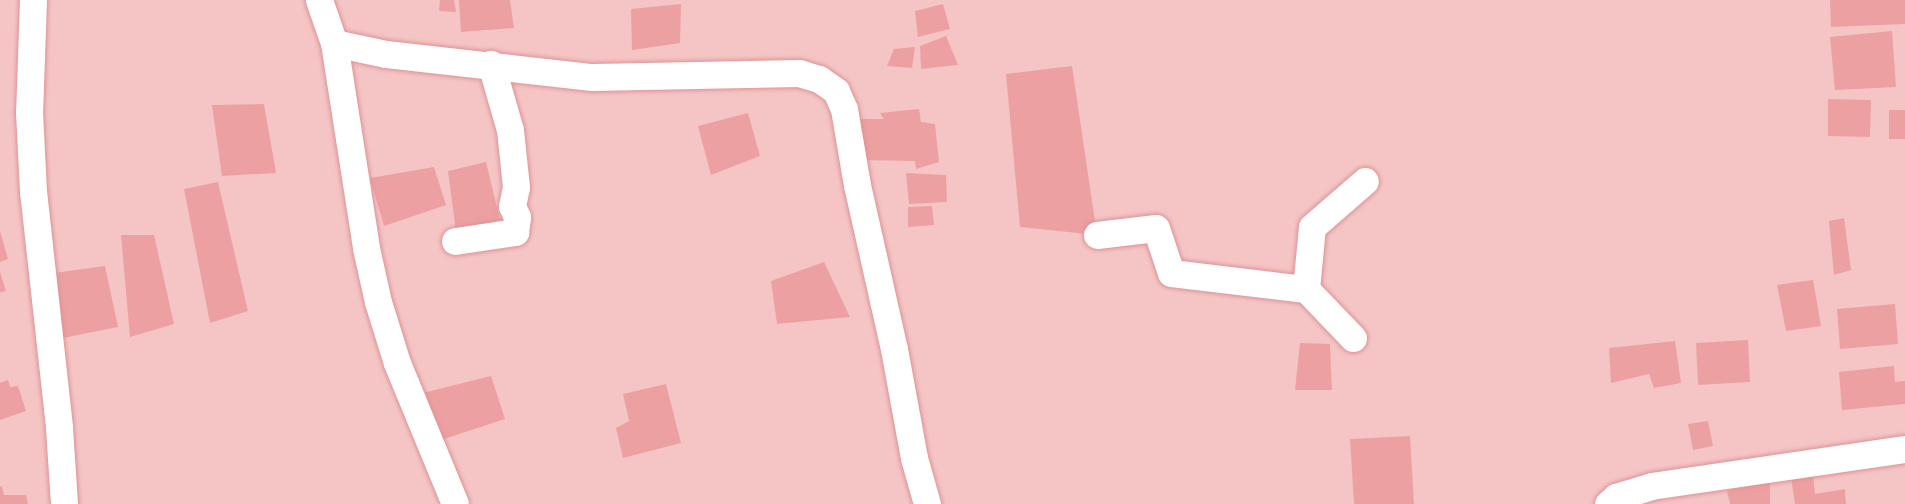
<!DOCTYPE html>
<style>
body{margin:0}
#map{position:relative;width:1905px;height:504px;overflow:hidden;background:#f5c5c5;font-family:Karla,sans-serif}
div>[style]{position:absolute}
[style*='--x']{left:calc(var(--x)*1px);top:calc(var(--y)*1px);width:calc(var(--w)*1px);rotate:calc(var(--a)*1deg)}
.building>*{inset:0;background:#eda0a1}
.roads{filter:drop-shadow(0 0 2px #de9394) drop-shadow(0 0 2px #de9394)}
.minor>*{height:27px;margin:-13.5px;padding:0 13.5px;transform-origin:13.5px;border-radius:13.5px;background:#fff}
span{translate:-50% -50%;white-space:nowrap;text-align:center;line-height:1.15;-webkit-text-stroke:5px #f5c5c5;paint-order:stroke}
</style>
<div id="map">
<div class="building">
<div style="clip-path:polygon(440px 0,454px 0,456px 12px,439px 11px)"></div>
<div style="clip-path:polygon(459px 0,510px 0,514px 28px,461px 32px)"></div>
<div style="clip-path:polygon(1830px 0,1905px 0,1905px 24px,1831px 27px)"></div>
<div style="clip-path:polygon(681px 4px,680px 43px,632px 50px,631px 9px)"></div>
<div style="clip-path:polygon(943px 4px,950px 29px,918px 37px,915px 11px)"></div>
<div style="clip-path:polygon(1892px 31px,1896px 87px,1835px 90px,1830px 37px)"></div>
<div style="clip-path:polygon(946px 36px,958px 65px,921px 69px,920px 46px)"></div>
<div style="clip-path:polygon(915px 47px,912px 68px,887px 66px,894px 49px)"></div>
<div style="clip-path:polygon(1072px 66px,1097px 235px,1020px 227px,1006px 74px)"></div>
<div style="clip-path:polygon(1828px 99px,1871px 100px,1870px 137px,1828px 136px)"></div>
<div style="clip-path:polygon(264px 104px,276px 173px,222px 176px,212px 105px)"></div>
<div style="clip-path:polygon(919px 109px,921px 122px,935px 124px,939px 162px,916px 169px,915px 161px,860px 160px,857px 119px,884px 119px,880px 113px)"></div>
<div style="clip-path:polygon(1889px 110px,1905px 110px,1905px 139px,1889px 139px)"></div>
<div style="clip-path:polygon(748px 113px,760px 156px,711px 175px,698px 126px)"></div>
<div style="clip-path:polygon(486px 162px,500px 220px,456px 232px,448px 171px)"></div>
<div style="clip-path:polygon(434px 167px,446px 205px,384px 226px,370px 178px)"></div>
<div style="clip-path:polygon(906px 173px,946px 175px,947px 202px,909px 204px)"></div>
<div style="clip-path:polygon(218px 182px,248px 311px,210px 323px,184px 189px)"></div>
<div style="clip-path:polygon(932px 206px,934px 225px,908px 227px,908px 207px)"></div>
<div style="clip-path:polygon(1844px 218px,1851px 270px,1834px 275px,1829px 221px)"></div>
<div style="clip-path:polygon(0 231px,8px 259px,0 262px)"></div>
<div style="clip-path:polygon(121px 235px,154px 235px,174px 324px,130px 337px)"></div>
<div style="clip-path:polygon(824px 262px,850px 317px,777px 324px,771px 281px)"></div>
<div style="clip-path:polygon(105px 266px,118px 327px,58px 339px,54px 273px)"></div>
<div style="clip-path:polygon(0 272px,6px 291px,0 292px)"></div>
<div style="clip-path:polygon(1813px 280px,1821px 326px,1786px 331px,1777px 285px)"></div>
<div style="clip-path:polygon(1895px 304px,1898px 344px,1840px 349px,1837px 309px)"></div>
<div style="clip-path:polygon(1748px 340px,1750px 382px,1698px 385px,1696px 343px)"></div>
<div style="clip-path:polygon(1675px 341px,1681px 383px,1654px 388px,1649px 374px,1611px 383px,1609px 348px)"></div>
<div style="clip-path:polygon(1300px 343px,1330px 344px,1332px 390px,1295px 390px)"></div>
<div style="clip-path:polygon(1894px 366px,1895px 382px,1905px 381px,1905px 404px,1842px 410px,1839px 372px)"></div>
<div style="clip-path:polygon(491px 376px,505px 419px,441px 440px,423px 393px)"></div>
<div style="clip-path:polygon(8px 380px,10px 387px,18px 386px,26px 411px,0 420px,0 383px)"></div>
<div style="clip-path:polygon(666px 384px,681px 443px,623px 458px,616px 428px,629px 421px,623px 394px)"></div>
<div style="clip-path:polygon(1708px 421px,1713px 446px,1693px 450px,1688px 424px)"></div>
<div style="clip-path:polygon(1410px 436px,1414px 504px,1354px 504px,1350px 439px)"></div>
<div style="clip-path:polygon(1813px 476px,1815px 494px,1845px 489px,1846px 504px,1795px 504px,1791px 477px)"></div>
<div style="clip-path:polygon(1770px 479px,1770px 504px,1730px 504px,1727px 491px)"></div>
<div style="clip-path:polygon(2px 486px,4px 495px,26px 495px,28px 504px,0 504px,0 487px)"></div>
</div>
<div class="roads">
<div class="minor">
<div style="--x:33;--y:0;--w:112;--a:92"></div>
<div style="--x:29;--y:112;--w:79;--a:87.1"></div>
<div style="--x:33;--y:191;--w:238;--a:83.7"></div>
<div style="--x:59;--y:428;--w:76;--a:86.2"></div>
<div style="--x:319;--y:0;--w:46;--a:70.8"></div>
<div style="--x:334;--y:43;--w:207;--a:81.1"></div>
<div style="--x:366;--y:248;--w:55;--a:77.5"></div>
<div style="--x:378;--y:302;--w:64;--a:72.7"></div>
<div style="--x:397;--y:363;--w:152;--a:67.6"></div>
<div style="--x:334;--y:43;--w:53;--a:11.9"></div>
<div style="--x:386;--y:54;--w:207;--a:6.4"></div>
<div style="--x:592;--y:77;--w:207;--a:-1.1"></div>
<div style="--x:799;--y:73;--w:21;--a:17"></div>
<div style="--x:819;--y:79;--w:21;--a:35"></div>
<div style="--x:836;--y:91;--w:20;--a:66"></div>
<div style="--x:844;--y:109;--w:77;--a:80.3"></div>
<div style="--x:857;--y:185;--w:168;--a:77.3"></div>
<div style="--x:894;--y:349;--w:111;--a:79.6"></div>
<div style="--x:914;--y:458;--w:48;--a:74.2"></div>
<div style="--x:1097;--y:235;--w:59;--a:-6.8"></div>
<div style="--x:1156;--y:228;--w:47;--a:71.6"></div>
<div style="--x:1171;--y:273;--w:136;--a:6.8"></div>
<div style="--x:1306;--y:289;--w:68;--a:46.2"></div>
<div style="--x:455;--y:241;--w:61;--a:-8.5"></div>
<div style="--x:515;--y:232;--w:15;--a:-82"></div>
<div style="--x:517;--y:217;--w:12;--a:-114"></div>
<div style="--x:512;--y:206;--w:19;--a:-78"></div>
<div style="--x:516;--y:187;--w:57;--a:-96"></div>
<div style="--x:510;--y:130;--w:69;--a:-106.1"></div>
<div style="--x:1306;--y:289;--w:62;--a:-84.5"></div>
<div style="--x:1312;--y:227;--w:70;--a:-41"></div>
<div style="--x:1608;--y:504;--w:11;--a:-41"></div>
<div style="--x:1616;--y:497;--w:37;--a:-17"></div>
<div style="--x:1651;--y:486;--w:257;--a:-8.3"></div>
</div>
</div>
</div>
